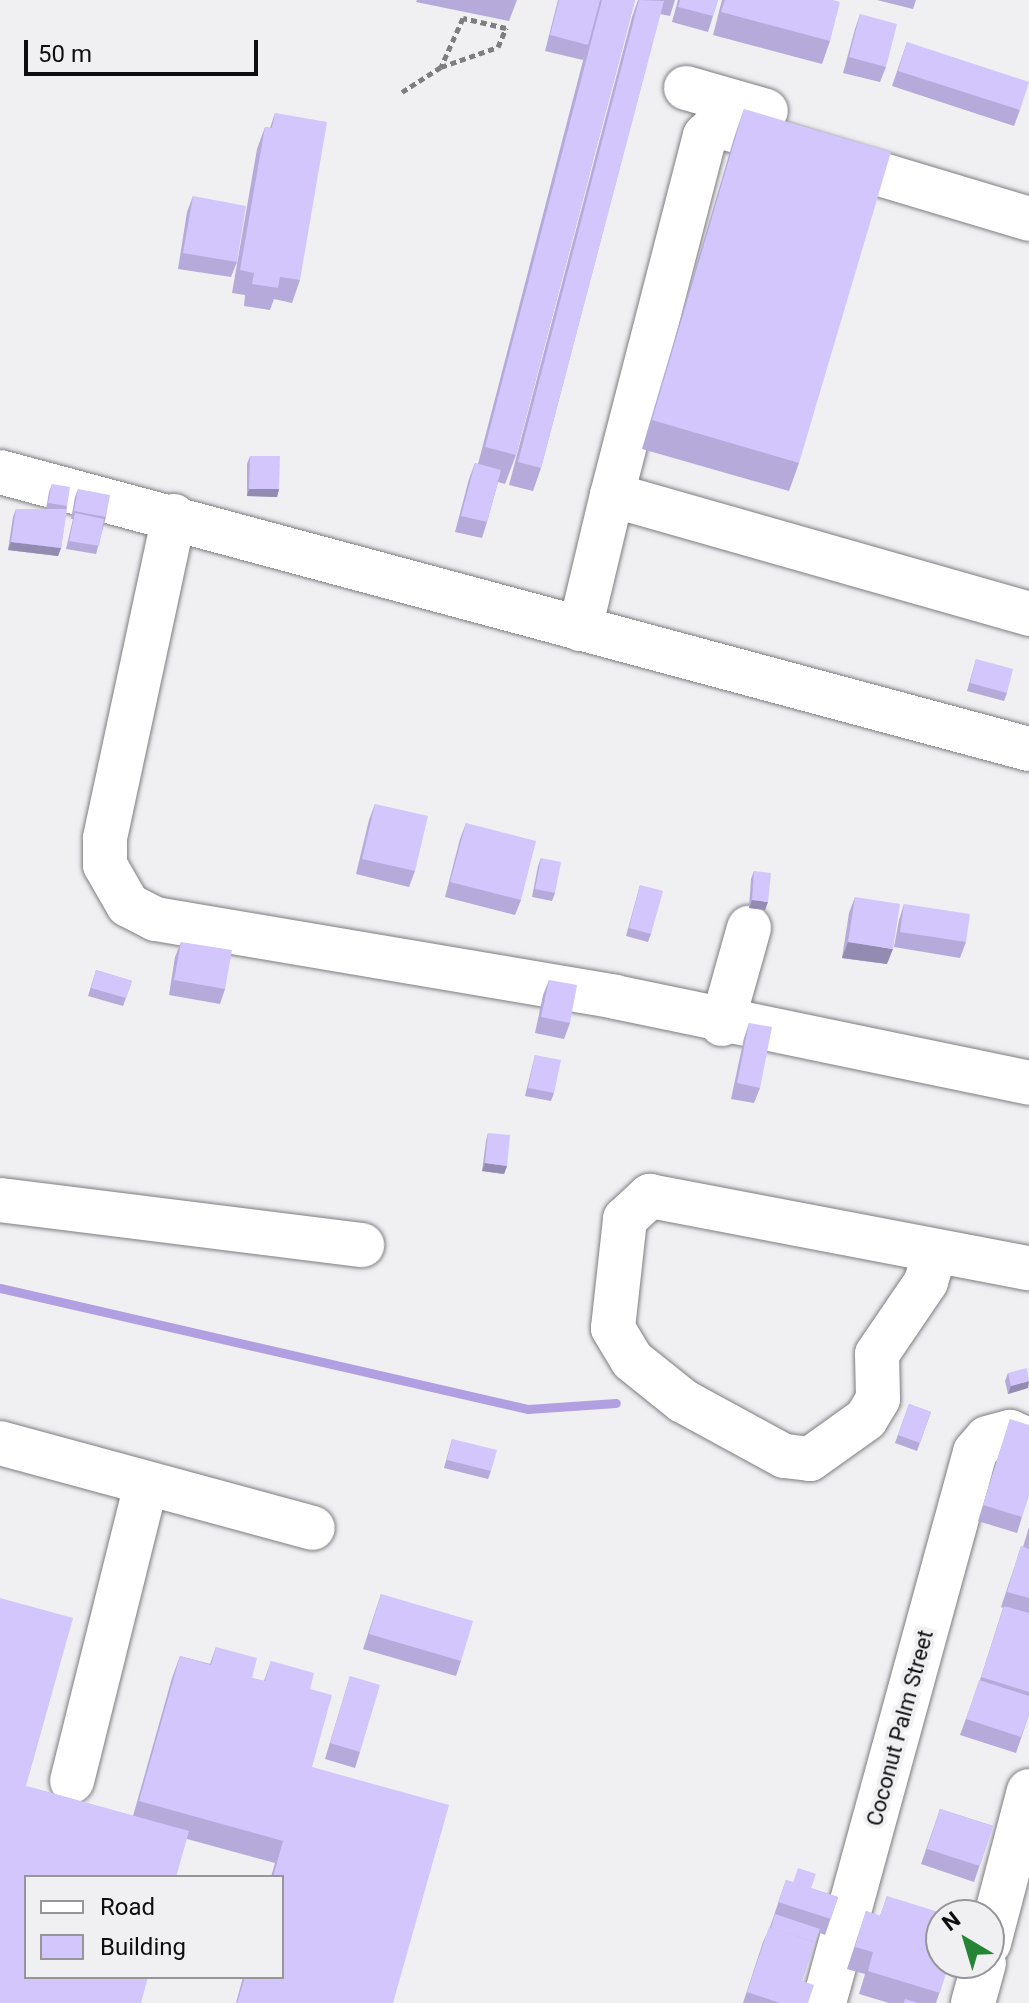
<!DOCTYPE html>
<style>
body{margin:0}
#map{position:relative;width:1029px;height:2003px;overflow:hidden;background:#f0eff2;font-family:Roboto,sans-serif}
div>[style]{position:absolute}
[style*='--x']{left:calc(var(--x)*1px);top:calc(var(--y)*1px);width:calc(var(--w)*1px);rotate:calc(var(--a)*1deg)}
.stream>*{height:9px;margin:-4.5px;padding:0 4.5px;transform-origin:4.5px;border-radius:4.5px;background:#b0a0e2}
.path>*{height:5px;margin-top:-2.5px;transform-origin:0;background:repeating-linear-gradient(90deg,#7e7d7f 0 6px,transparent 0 10px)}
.roads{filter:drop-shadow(0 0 2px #7e7d80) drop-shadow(0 0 2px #7e7d80)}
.minor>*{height:44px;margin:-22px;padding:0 22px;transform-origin:22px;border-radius:22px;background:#fff}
.wall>*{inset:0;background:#b5aada}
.shaded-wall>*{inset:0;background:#938bb1}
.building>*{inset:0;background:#d2c6fd}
span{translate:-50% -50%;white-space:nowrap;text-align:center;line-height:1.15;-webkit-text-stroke:8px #f0eff2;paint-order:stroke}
.street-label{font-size:22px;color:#0e0e0f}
.legend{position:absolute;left:24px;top:1875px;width:260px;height:104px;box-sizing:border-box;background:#f0eff2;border:2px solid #969597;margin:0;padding:10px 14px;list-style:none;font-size:24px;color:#0e0e0f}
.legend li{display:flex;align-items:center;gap:16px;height:40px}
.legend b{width:40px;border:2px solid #969597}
.north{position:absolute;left:925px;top:1899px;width:80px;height:80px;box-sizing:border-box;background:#f0eff2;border:2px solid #969597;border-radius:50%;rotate:322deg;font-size:22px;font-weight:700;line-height:32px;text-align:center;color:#0e0e0f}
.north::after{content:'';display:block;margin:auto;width:28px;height:36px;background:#268436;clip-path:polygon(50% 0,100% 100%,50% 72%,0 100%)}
.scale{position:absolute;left:24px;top:40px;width:234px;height:36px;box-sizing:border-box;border:4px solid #0e0e0f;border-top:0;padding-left:10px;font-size:24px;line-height:28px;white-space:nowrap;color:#0e0e0f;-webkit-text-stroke:6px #f0eff2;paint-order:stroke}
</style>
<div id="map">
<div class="stream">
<div style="--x:0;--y:1288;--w:542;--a:12.91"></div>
<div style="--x:528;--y:1409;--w:88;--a:-3.9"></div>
</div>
<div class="path">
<div style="--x:402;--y:92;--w:46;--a:-32.7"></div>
<div style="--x:441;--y:67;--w:60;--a:-19.3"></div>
<div style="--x:498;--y:47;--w:21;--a:-67"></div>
<div style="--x:506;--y:28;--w:44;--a:-166.9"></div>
<div style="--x:463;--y:18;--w:54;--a:114.2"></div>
</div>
<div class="roads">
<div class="minor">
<div style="--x:686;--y:88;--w:83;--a:16"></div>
<div style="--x:0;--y:472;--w:1066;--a:15.07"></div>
<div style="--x:612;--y:495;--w:371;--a:-75.5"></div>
<div style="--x:705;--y:136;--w:16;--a:-45"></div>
<div style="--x:716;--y:125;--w:327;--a:16.7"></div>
<div style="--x:174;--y:516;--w:330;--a:102.1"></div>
<div style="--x:105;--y:839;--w:26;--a:90"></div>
<div style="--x:105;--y:865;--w:46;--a:60.1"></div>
<div style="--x:128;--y:905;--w:31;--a:27"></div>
<div style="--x:156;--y:919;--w:466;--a:9.6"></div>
<div style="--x:615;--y:997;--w:423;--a:11.7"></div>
<div style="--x:580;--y:629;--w:138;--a:-76.6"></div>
<div style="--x:612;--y:495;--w:434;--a:15.9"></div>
<div style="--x:722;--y:1024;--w:100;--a:-74.3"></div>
<div style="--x:0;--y:1200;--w:365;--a:7.1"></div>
<div style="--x:935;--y:1252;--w:31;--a:107"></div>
<div style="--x:926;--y:1282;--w:87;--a:124.2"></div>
<div style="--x:877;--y:1354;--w:45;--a:88.7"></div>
<div style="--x:878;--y:1399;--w:23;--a:121"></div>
<div style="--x:866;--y:1419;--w:69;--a:144.5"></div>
<div style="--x:810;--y:1459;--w:26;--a:-173"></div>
<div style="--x:784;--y:1456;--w:115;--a:-151.4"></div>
<div style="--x:683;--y:1401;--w:65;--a:-141.2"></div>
<div style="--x:632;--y:1360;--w:37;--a:-121"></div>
<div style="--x:613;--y:1328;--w:110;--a:-83.7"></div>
<div style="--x:625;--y:1219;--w:34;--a:-43"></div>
<div style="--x:650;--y:1196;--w:386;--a:10.8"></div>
<div style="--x:0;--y:1443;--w:324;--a:15.2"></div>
<div style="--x:72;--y:1781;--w:305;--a:-76"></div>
<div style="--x:989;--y:1943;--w:157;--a:-75.3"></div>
<div style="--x:824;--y:2003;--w:571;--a:-74.67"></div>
<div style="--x:975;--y:1452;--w:18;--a:-49"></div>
<div style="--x:987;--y:1438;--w:24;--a:-15"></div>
<div style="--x:1010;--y:1432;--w:21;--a:23"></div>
<div style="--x:973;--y:2003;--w:41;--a:-74.6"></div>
</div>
</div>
<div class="wall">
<div style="clip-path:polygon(417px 0,517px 0,509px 21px,416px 2px)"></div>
<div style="clip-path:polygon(558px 0,635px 0,516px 455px,505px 484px,498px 482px,487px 522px,482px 538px,455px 532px,469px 479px,475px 463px,478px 464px,585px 53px,583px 60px,545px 51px)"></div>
<div style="clip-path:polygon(638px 0,675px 0,670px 16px,660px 14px,541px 468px,533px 491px,509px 485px,632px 17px)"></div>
<div style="clip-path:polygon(678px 0,718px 0,708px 32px,672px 22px)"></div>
<div style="clip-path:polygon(722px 0,833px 0,830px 41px,822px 64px,713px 35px)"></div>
<div style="clip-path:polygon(877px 0,916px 0,913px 9px)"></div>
<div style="clip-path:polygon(860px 14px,886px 67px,880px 82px,843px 73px,855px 29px)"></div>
<div style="clip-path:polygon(907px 42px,1020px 110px,1014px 126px,892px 86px)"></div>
<div style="clip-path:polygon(744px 109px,799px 463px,789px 491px,642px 449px,734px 138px)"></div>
<div style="clip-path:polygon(275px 113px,300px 280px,292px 303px,274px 299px,270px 310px,244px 306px,245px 295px,232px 293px,257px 149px,265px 127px,270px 128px)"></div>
<div style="clip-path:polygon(193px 196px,237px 262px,231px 277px,178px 269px,187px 212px)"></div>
<div style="clip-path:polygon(250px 456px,279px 489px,277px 497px,247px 496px,247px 464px)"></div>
<div style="clip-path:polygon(52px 484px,67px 506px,61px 548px,58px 556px,8px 550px,13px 517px,16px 509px,46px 509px,49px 492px)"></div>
<div style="clip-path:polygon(78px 489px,106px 517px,96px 554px,66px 549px,73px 519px,71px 519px,75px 497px)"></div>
<div style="clip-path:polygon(976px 659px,1007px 693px,1004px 701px,967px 691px)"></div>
<div style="clip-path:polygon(375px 804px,415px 871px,409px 887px,356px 874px,369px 820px)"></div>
<div style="clip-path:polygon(466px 823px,521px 900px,515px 915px,445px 897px,460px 839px)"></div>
<div style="clip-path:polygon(541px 858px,555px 893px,552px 901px,532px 897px,538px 866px)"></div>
<div style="clip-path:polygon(754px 871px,765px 910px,749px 908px,751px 879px)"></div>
<div style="clip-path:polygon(640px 885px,651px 934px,648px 942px,626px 936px)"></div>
<div style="clip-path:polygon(855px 897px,887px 964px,842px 958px,849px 913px)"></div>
<div style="clip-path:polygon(904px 904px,966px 942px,960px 958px,894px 947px,899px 920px)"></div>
<div style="clip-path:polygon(181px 942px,225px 989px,220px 1004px,169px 995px,175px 957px)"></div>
<div style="clip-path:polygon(96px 970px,132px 981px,123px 1006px,88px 996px)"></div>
<div style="clip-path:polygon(549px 980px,570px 1023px,564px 1039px,535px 1033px,543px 995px)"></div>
<div style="clip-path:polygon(749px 1023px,760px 1088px,754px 1103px,731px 1099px,744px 1038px)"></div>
<div style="clip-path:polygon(535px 1055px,554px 1093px,551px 1101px,525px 1096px)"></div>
<div style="clip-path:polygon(488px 1133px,507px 1166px,504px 1174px,482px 1171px,486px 1141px)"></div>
<div style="clip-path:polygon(1008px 1373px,1028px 1388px,1008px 1394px,1005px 1381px)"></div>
<div style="clip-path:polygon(909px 1404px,931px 1412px,917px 1451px,895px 1443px)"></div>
<div style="clip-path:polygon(1010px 1419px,1022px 1517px,1017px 1533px,978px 1521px)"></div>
<div style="clip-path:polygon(452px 1439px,491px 1471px,488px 1479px,444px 1468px)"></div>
<div style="clip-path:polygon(1029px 1527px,1029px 1715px,1016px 1753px,960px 1735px,980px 1680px,1003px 1608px,1001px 1607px,1016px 1562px,1021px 1546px,1023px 1547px)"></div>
<div style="clip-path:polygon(381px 1594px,461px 1661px,456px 1676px,363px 1649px)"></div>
<div style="clip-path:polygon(216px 1647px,252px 1678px,264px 1681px,271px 1661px,310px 1689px,312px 1767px,393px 2003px,236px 2003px,243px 1977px,282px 1977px,282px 1877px,271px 1877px,275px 1863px,187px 1839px,26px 1786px,133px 1816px,172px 1678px,180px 1656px,210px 1664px)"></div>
<div style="clip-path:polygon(350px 1676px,360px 1752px,355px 1768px,325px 1759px)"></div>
<div style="clip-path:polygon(940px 1809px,993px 1826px,974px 1882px,921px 1864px)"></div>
<div style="clip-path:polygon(786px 1880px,838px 1897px,825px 1935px,818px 1932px,802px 1981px,808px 2003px,743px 2003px,763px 1942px,770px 1927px)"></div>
<div style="clip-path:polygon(887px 1896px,949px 1963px,936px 2003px,889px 2003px,859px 1994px,865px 1974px,847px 1969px,866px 1911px,880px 1916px)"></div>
</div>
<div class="shaded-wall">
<div style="clip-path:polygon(249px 489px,279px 489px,277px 497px,247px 496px)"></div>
<div style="clip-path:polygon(11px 542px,61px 548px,58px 556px,8px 550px)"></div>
<div style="clip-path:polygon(752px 900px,768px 902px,765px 910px,749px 908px)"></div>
<div style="clip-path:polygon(848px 942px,893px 949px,887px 964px,842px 958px)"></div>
<div style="clip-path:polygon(485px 1163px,507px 1166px,504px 1174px,482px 1171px)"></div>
<div style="clip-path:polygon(1029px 1381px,1028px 1388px,1008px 1394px,1011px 1386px)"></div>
</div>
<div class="building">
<div style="clip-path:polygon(559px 0,600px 0,588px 45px,550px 35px)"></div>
<div style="clip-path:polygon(602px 0,635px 0,516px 455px,485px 447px)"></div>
<div style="clip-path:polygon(639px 0,664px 1px,541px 468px,518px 462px)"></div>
<div style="clip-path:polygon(680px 0,718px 0,713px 16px,678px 7px)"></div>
<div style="clip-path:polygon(725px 0,833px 0,840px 2px,830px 41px,721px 12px)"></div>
<div style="clip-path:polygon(860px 14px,897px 24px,886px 67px,849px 57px)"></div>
<div style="clip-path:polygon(907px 42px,1029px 82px,1020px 110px,898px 71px)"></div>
<div style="clip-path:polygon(744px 109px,891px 152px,799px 463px,652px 420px)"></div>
<div style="clip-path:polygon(275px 113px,327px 122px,300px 280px,280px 277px,278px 288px,252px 284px,254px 273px,240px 270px,265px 127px,272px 128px)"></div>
<div style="clip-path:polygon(193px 196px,246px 206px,237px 262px,183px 253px)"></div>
<div style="clip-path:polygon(250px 456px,280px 456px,279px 489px,249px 489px)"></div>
<div style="clip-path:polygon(475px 463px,501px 470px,487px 522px,461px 516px)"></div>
<div style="clip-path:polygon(52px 484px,70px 487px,67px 506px,48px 503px)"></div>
<div style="clip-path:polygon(78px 489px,110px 495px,106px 517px,74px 511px)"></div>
<div style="clip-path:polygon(16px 509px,67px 509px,61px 548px,11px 542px)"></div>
<div style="clip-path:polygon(75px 513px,104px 519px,99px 546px,69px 541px)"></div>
<div style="clip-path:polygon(976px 659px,1013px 669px,1007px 693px,970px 683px)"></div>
<div style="clip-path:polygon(375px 804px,428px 816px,415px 871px,362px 859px)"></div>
<div style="clip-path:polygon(466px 823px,536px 841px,521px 900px,450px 882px)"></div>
<div style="clip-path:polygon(541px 858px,561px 862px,555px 893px,535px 889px)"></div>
<div style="clip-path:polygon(754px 871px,771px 873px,768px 902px,752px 900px)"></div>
<div style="clip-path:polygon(640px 885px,663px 891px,651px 934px,629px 928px)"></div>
<div style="clip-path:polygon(855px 897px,900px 904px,893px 949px,848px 942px)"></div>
<div style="clip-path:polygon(904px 904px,970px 914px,966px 942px,900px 932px)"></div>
<div style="clip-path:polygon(181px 942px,232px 950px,225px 989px,174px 980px)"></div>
<div style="clip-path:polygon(96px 970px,132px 981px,126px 998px,91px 988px)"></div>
<div style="clip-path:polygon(549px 980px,577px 985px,570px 1023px,541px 1017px)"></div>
<div style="clip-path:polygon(749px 1023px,772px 1027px,760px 1088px,737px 1083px)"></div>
<div style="clip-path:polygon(535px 1055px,561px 1060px,554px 1093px,528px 1088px)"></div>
<div style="clip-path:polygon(488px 1133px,510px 1135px,507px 1166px,485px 1163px)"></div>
<div style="clip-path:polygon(1027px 1368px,1029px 1381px,1011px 1386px,1008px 1373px)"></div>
<div style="clip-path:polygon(909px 1404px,931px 1412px,920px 1443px,898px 1435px)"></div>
<div style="clip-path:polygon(1010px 1419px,1029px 1425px,1029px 1496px,1022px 1517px,983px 1505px)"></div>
<div style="clip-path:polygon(452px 1439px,497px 1450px,491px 1471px,447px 1460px)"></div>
<div style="clip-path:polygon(1021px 1546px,1029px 1549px,1029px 1598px,1007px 1592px)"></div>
<div style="clip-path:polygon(381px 1594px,473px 1621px,461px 1661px,369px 1634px)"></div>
<div style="clip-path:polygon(0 1598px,73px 1618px,26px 1786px,189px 1831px,176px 1877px,26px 1877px,26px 1977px,148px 1977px,141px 2003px,0 2003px)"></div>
<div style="clip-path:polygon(1004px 1606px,1029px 1613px,1029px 1692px,981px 1677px)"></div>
<div style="clip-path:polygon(216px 1647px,257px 1658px,252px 1678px,265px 1681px,271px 1661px,314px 1673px,310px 1689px,332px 1695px,312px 1767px,449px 1805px,393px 2003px,237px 2003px,245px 1977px,282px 1977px,282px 1877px,273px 1877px,283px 1841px,139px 1801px,180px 1656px,211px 1665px)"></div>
<div style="clip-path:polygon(350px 1676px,380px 1685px,360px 1752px,330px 1743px)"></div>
<div style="clip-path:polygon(979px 1680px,1029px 1696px,1029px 1715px,1021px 1737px,966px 1719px)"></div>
<div style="clip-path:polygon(940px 1809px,993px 1826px,980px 1866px,927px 1849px)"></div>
<div style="clip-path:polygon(798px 1868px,816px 1874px,811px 1888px,793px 1883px)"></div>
<div style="clip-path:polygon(786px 1880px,838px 1897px,831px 1919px,778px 1902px)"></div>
<div style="clip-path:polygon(887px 1896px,948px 1915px,941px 1915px,941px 1963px,949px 1963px,940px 1993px,868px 1971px,873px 1952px,855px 1947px,866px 1911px,880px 1916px)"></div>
<div style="clip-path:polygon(775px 1914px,820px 1929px,814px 1945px,815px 1942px,771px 1928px)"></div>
<div style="clip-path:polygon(769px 1927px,815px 1942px,802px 1981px,814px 1985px,808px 2003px,780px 2003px,747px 1992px)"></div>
<div style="clip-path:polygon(905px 1999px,918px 2003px,904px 2003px)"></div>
</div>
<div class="street-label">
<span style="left:900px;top:1728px;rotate:-75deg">Coconut Palm Street</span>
</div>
<ul class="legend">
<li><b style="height:10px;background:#fff"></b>Road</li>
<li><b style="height:22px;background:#d2c6fd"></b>Building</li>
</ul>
<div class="north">N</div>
<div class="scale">50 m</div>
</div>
